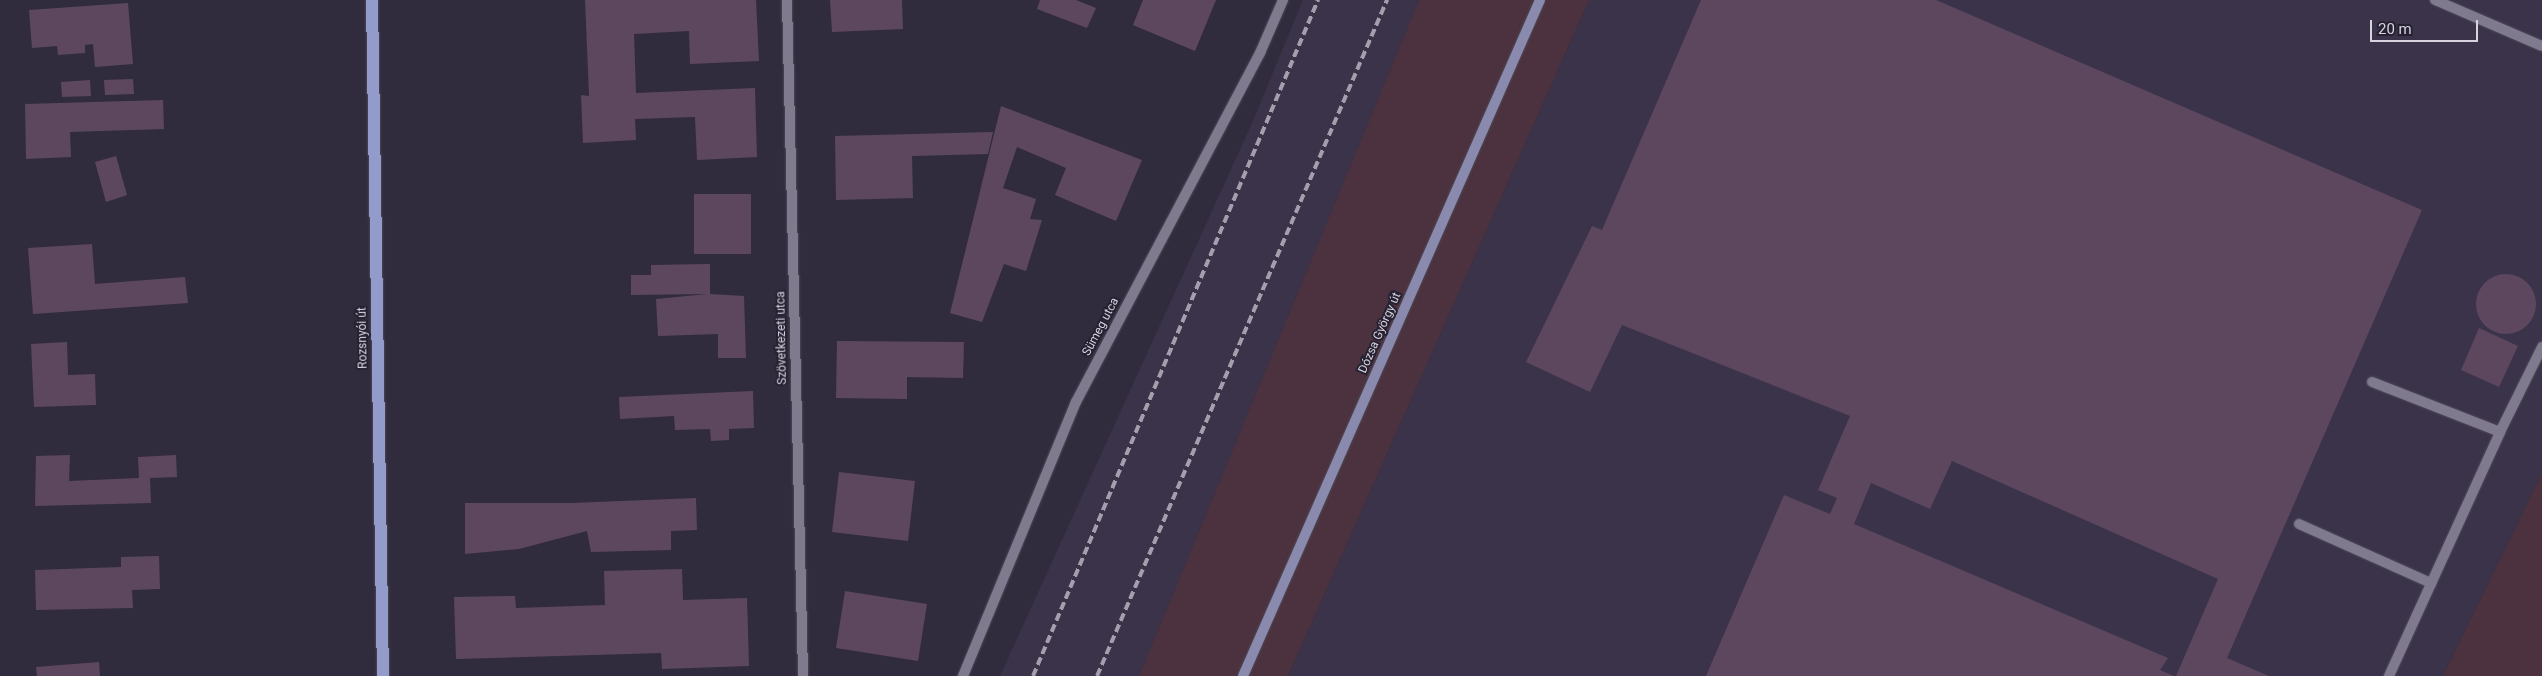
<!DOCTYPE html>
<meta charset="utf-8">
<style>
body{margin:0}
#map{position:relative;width:2542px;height:676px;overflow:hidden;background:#312c3d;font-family:Roboto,sans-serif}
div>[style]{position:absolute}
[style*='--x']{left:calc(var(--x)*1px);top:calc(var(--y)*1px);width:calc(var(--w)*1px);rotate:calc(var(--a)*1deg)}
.built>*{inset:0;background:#3a334a}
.green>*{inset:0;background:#4c323e}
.building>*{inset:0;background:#5d475f}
.round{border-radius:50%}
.roads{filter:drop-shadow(0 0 1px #4e4958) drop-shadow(0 0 1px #4e4958)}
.service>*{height:10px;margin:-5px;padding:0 5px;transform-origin:5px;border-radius:5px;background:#807a8f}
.minor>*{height:10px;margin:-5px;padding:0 5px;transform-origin:5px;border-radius:5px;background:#807a8f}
.secondary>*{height:10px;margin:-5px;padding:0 5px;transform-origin:5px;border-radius:5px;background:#898aad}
.primary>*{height:12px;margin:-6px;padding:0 6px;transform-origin:6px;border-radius:6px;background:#939bca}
.rail>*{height:4px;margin-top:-2px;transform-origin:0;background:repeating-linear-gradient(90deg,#a39fac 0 8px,transparent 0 12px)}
span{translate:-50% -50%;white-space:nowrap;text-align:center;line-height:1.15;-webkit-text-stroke:4px #272233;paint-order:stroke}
.street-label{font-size:12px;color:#d6d3de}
.scale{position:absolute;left:2370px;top:20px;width:108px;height:22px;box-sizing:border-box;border:2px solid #d6d3de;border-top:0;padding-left:6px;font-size:15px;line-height:18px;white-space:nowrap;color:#d6d3de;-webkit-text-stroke:4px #272233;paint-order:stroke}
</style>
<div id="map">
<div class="built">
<div style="clip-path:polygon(1303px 0,1419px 0,1139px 676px,1000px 676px,1253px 121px)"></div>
<div style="clip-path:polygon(1589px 0,2542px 0,2542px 473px,2443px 676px,1288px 676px)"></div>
</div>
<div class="green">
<div style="clip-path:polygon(1419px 0,1589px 0,1288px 676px,1139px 676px)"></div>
<div style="clip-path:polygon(2542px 473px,2542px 676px,2443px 676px)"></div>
</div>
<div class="building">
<div style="clip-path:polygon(585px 0,756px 0,759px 61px,690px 64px,689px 31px,634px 34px,636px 93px,755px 88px,757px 157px,697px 160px,695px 117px,635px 119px,636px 140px,583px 143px,581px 95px,589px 96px)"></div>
<div style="clip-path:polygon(830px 0,902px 0,903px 29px,832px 32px)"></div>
<div style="clip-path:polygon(1040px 0,1076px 0,1096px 8px,1087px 28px,1037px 9px)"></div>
<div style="clip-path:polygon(1143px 0,1216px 0,1195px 51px,1133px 25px)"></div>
<div style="clip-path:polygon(1701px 0,1936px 0,2422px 210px,2227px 658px,2269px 676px,2176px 676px,2218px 579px,1952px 461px,1930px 509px,1871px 483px,1854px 524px,2168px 658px,2160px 670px,2174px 676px,1706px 676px,1784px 495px,1830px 514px,1837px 498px,1818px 490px,1850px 416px,1622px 325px,1590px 392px,1526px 362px,1592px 226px,1602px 230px)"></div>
<div style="clip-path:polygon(128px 3px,133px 64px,95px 67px,93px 44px,85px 45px,85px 53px,58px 55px,57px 46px,32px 48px,29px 10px)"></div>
<div style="clip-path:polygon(133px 79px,134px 94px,105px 95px,104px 80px)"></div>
<div style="clip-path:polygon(90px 80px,91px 96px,62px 97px,61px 82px)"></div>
<div style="clip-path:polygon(163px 100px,164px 129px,70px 132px,71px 157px,26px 159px,25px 104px)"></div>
<div style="clip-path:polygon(1001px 106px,1142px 160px,1116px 221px,1055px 195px,1066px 168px,1017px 147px,1003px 188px,1036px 199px,1030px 219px,1042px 220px,1026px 271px,1004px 264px,982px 322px,950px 313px)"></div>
<div style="clip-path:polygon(993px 132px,988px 154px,912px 156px,913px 198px,836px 200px,835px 136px)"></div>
<div style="clip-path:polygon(116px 156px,127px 195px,106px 202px,95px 162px)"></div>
<div style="clip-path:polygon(694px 194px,751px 194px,751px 254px,694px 254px)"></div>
<div style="clip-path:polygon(92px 244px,95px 284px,185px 277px,188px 303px,33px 314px,28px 248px)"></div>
<div style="clip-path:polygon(710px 264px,710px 294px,744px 296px,746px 358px,718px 358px,718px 334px,658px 336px,656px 299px,707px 294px,631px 295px,631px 275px,651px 275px,651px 265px)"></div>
<div class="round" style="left:2476px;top:274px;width:60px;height:60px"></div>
<div style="clip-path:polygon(2479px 328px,2518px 346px,2499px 387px,2461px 370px)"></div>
<div style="clip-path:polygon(837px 341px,964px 342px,963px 378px,907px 377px,907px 399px,836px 398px)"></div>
<div style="clip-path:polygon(67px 342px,68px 375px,95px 374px,96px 405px,34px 407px,31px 344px)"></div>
<div style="clip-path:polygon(753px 391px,754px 428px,729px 429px,729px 440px,711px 441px,710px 429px,675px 430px,674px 416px,620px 419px,619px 397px)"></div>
<div style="clip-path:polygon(70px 455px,69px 481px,139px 478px,138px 457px,176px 455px,177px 477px,150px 478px,151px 503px,35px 506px,36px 456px)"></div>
<div style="clip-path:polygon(839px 472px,915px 481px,908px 541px,832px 532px)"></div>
<div style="clip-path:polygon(696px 498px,697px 530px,671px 531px,671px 550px,591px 552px,587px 531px,519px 549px,465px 554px,465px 503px,571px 503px)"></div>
<div style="clip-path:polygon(159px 556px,160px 589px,132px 590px,133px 608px,36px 610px,35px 570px,121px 567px,121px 557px)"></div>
<div style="clip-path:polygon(682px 569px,683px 600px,747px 598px,749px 666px,662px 669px,661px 653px,456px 659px,454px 597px,515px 596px,516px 608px,605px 605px,604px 571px)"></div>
<div style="clip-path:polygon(845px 591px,927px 604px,918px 661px,836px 648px)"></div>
<div style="clip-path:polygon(99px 662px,100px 676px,37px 676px,36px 667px)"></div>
</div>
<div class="roads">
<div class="service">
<div style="--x:2435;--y:0;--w:116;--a:23.3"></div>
<div style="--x:2372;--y:382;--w:137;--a:21.3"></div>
<div style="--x:2299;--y:524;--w:145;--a:24.1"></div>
<div style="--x:2389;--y:676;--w:268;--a:-65.5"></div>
<div style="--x:2500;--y:432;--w:95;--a:-63.7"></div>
</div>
<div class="minor">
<div style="--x:787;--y:0;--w:676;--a:88.64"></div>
<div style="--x:963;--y:676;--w:296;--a:-67.6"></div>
<div style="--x:1076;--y:402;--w:395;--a:-62.2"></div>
<div style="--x:1260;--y:53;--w:58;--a:-66.5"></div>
</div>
<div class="secondary">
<div style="--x:1243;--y:676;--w:738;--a:-66.28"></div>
</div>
<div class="primary">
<div style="--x:372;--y:0;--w:676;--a:89.07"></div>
</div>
</div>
<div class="rail">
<div style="--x:1033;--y:676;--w:734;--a:-67.14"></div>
<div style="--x:1097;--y:676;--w:736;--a:-66.78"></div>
</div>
<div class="street-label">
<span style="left:1101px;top:327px;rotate:-62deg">Sümeg utca</span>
<span style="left:1380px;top:333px;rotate:-66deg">Dózsa György út</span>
<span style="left:363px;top:338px;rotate:-91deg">Rozsnyói út</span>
<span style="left:782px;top:338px;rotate:-91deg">Szövetkezeti utca</span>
</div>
<div class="scale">20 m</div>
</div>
